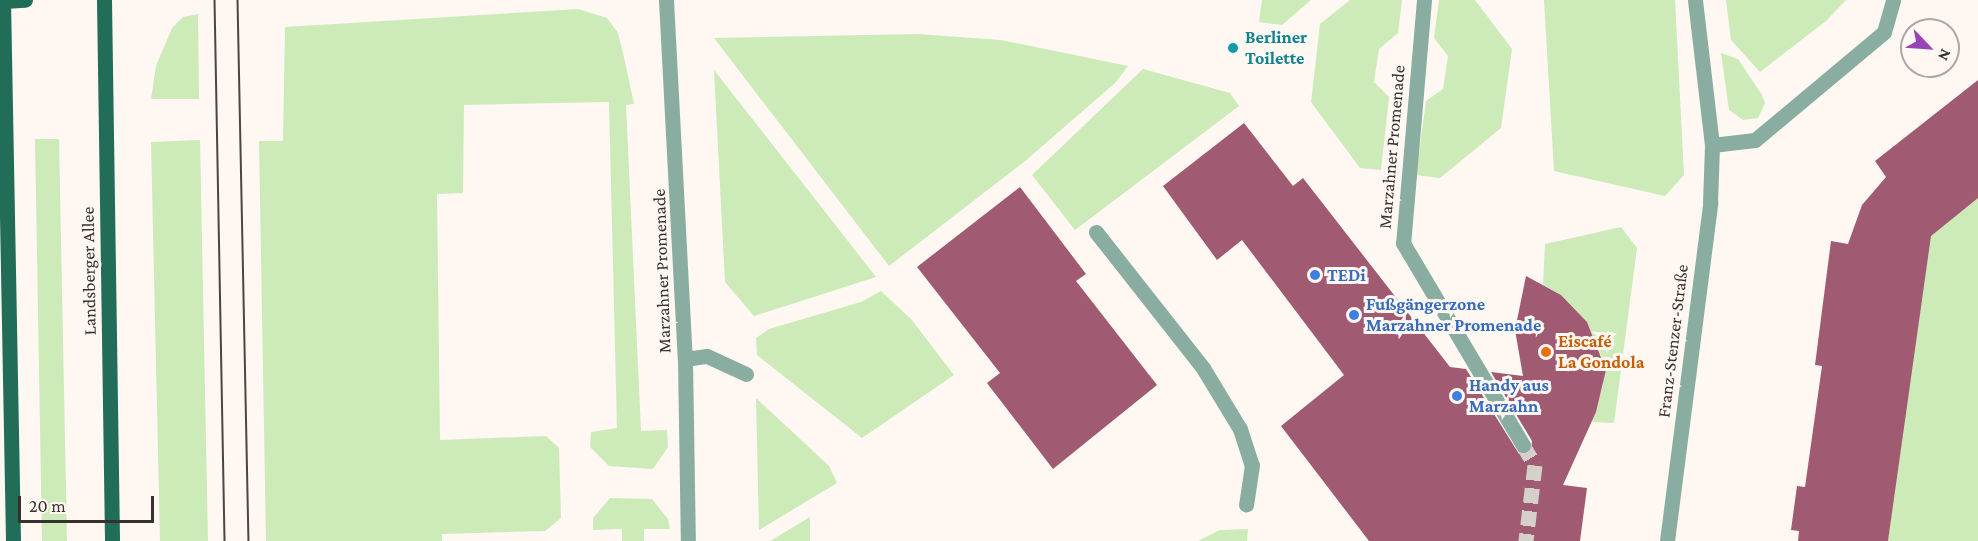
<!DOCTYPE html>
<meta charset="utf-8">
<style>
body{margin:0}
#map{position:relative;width:1978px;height:541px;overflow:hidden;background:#fef7f2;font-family:"Crimson Pro",serif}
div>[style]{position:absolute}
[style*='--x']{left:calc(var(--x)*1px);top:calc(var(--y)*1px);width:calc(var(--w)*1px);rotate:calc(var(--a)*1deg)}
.green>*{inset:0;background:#cdeab9}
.building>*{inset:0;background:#a05b73}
.street-tunnel>*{height:15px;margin-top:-7.5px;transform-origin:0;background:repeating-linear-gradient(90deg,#d6d0cb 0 15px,transparent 0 23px)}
.lane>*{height:15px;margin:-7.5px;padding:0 7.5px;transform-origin:7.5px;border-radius:7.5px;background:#89ada0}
.street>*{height:15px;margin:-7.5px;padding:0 7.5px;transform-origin:7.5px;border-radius:7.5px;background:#89ada0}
.primary>*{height:15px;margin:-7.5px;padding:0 7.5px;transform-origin:7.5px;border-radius:7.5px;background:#216d58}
.tram>*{height:1.5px;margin:-0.75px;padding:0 0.75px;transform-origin:0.75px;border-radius:0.75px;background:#4b4643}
.dots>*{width:16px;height:16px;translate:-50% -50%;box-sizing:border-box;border:3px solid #fef7f2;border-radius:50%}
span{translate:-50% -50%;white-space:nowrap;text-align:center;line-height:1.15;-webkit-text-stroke:6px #fef7f2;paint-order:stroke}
.culture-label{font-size:18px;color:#0d838f;font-weight:700}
.left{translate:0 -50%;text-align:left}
.street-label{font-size:18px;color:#37322f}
.shop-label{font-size:18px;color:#366cbe;font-weight:700}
.food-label{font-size:18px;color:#c56008;font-weight:700}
.north{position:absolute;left:1900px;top:18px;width:60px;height:60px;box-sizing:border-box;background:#fef7f2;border:2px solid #aea8a4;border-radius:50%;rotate:115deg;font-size:16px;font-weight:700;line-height:24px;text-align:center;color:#37322f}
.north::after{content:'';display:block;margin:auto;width:21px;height:27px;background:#9845b4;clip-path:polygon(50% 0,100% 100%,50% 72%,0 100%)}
.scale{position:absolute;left:18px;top:496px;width:136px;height:27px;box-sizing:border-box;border:3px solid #37322f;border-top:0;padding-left:8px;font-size:18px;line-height:21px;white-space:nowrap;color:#37322f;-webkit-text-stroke:4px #fef7f2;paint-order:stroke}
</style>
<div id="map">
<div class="green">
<div style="clip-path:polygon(1262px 0,1311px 0,1282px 25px,1259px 22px)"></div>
<div style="clip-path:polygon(1350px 0,1402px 0,1398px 33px,1379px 49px,1374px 82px,1389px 97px,1381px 170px,1360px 168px,1311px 102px,1320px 24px)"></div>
<div style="clip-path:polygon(1439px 0,1475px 0,1512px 49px,1501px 128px,1440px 178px,1416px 175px,1426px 101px,1443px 89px,1448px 56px,1434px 38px)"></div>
<div style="clip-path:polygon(1544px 0,1675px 0,1684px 175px,1665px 196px,1554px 171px)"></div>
<div style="clip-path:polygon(1726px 0,1846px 0,1826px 21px,1760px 72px,1731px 40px)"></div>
<div style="clip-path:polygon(578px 9px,607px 18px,618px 33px,623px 53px,634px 104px,626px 105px,641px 431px,667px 430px,668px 447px,653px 469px,609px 466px,590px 447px,591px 432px,617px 428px,609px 102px,464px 105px,463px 193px,437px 194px,440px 440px,546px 436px,559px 448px,561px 518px,545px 531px,442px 534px,442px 541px,266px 541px,259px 141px,283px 141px,285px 27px)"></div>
<div style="clip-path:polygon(198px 14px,199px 99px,151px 99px,156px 66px,172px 28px,183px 17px)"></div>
<div style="clip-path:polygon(918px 34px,1001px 40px,1128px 66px,1115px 83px,1024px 162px,889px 266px,714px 38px)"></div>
<div style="clip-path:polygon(1721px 53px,1738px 59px,1762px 95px,1765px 103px,1758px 118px,1743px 120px,1729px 110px)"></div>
<div style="clip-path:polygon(1143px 69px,1230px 93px,1239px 106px,1075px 230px,1032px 175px)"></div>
<div style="clip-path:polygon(714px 70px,876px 277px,754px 316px,725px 282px)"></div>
<div style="clip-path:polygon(35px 139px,59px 139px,67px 541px,42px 541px)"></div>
<div style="clip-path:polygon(200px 140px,208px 541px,160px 541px,151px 142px)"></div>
<div style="clip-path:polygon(1978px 198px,1978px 541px,1888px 541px,1921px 237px)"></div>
<div style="clip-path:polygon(1621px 227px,1637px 248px,1614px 423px,1592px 422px,1603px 385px,1603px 360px,1587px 322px,1561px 295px,1543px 285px,1545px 244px)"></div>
<div style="clip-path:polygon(881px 291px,911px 319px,954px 375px,862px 438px,757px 355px,756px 338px,769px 329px,861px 302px)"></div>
<div style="clip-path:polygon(756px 398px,829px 466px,837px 483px,759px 530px)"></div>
<div style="clip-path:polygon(610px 498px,652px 499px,668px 519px,670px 529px,644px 529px,644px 541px,622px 541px,622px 529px,593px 530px,593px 518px)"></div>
<div style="clip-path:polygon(810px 517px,810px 541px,770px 541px)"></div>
<div style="clip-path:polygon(1248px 529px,1247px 541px,1198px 541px,1220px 530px)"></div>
</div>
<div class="building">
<div style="clip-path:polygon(1978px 80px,1978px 198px,1931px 236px,1888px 541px,1798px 541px,1799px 531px,1791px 530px,1797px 486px,1805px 487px,1822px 366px,1815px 365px,1831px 241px,1848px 244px,1862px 205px,1886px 177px,1875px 161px)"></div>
<div style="clip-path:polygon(1244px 123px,1293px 186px,1303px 178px,1450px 367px,1466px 369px,1519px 454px,1531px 450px,1532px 441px,1491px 372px,1523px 376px,1515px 330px,1526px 276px,1561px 295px,1587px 322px,1606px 370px,1596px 412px,1563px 485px,1587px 488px,1580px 541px,1369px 541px,1281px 426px,1344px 375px,1242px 240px,1217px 260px,1163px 186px)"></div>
<div style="clip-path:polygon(1020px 187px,1086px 274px,1076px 281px,1157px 385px,1053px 469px,987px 383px,1000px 373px,917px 267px)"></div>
</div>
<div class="street-tunnel">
<div style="--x:1523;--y:445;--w:23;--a:59"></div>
<div style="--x:1535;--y:465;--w:77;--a:96.8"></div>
</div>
<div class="lane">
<div style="--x:1096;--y:232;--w:173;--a:51.8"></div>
<div style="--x:1203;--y:368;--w:71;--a:58.8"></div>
<div style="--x:1240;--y:429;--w:38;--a:72"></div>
<div style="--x:1252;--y:465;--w:40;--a:98.5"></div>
<div style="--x:685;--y:359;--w:22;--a:-8"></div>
<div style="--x:707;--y:356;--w:43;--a:24.8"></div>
</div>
<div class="street">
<div style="--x:666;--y:0;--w:360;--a:87"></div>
<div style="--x:685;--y:359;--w:182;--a:89.1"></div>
<div style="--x:1424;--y:0;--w:244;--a:94.9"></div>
<div style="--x:1403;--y:243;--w:235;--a:59.3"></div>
<div style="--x:1712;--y:145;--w:43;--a:-6.6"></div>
<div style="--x:1755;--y:140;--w:168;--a:-39.9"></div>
<div style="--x:1884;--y:32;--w:33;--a:-74"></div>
<div style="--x:1667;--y:541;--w:341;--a:-82.7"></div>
<div style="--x:1710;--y:203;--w:58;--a:-88"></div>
<div style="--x:1712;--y:145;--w:146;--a:-96.7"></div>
</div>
<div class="primary">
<div style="--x:3;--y:0;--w:541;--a:88.94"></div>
<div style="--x:104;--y:0;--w:541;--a:89.15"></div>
<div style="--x:3;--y:1;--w:22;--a:-3"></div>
</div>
<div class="tram">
<div style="--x:215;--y:0;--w:541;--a:88.94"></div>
<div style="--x:238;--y:0;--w:541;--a:88.84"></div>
</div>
<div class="dots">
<div style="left:1233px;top:48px;background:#0f9aa8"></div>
<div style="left:1315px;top:275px;background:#3f7fe0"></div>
<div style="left:1354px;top:315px;background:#3f7fe0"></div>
<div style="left:1546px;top:352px;background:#e8710a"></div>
<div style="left:1457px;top:396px;background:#3f7fe0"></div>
</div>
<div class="culture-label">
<span class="left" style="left:1245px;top:48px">Berliner<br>Toilette</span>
</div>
<div class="street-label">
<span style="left:1392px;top:147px;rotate:-85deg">Marzahner Promenade</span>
<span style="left:89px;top:271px;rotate:-91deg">Landsberger Allee</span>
<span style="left:662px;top:271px;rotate:-92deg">Marzahner Promenade</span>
<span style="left:1673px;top:341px;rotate:-83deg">Franz-Stenzer-Straße</span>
</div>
<div class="shop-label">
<span class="left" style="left:1327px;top:275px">TEDi</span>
<span class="left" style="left:1366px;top:315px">Fußgängerzone<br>Marzahner Promenade</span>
<span class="left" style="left:1469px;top:396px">Handy aus<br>Marzahn</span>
</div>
<div class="food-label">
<span class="left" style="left:1558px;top:352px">Eiscafé<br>La Gondola</span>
</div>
<div class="north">N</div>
<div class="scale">20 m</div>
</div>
